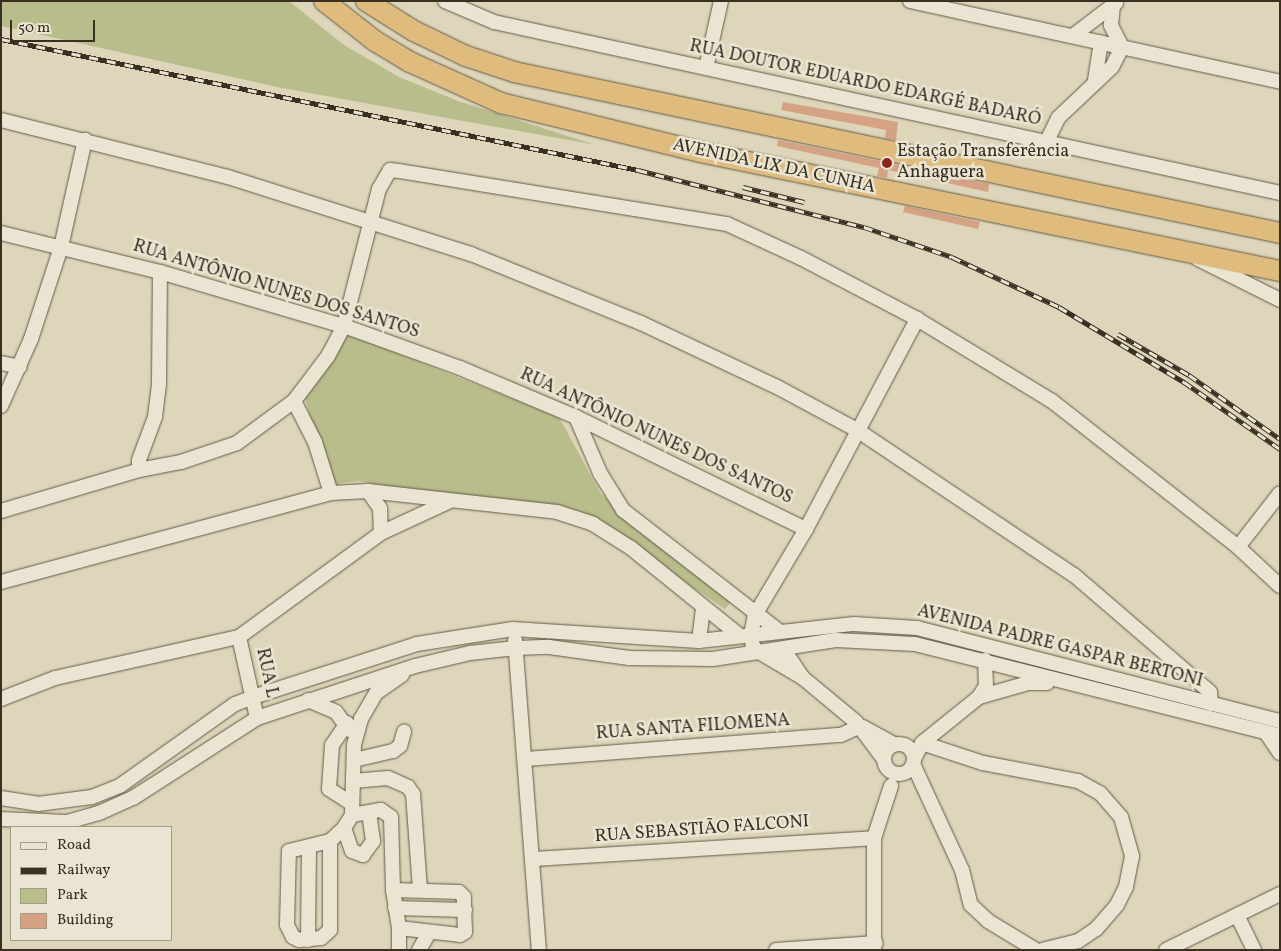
<!DOCTYPE html>
<meta charset="utf-8">
<style>
body{margin:0}
#map{position:relative;width:1281px;height:951px;overflow:hidden;background:#ded6ba;font-family:Vollkorn,serif}
div>[style]{position:absolute}
[style*='--x']{left:calc(var(--x)*1px);top:calc(var(--y)*1px);width:calc(var(--w)*1px);rotate:calc(var(--a)*1deg)}
.green>*{inset:0;background:#b9bc8b}
.building>*{inset:0;background:#d5a383}
.roads{filter:drop-shadow(0 0 1px #635947) drop-shadow(0 0 1px #635947)}
.minor>*{height:14px;margin:-7px;padding:0 7px;transform-origin:7px;border-radius:7px;background:#eae4d2}
.minor>.ring{margin:-7px;padding:0;box-sizing:content-box;background:none;border:14px solid #eae4d2;border-radius:50%}
.highway>*{height:20px;margin:-10px;padding:0 10px;transform-origin:10px;border-radius:10px;background:#dfbb7d}
.rail>*{height:5px;margin-top:-2.5px;transform-origin:0;background:repeating-linear-gradient(90deg,#eae4d2 0 9px,#3a2f21 0 18px);box-sizing:border-box;border-block:1px solid #3a2f21}
.dots>*{width:14px;height:14px;translate:-50% -50%;box-sizing:border-box;border:2px solid #eae4d2;border-radius:50%}
span{translate:-50% -50%;white-space:nowrap;text-align:center;line-height:1.15;-webkit-text-stroke:5px #eae4d2;paint-order:stroke}
.street-label{font-size:18px;color:#3a2f21}
.poi-label{font-size:18px;color:#3a2f21}
.left{translate:0 -50%;text-align:left}
.frame{position:absolute;inset:0;border:2px solid #3a2f21;pointer-events:none}
.legend{position:absolute;left:10px;top:826px;width:162px;height:115px;box-sizing:border-box;background:#eae4d2;border:1px solid #a49c8b;margin:0;padding:6px 9px;list-style:none;font-size:15px;color:#3a2f21}
.legend li{display:flex;align-items:center;gap:10px;height:25px}
.legend b{width:25px;border:1px solid #a49c8b}
.scale{position:absolute;left:10px;top:20px;width:85px;height:22px;box-sizing:border-box;border:2px solid #3a2f21;border-top:0;padding-left:6px;font-size:15px;line-height:18px;white-space:nowrap;color:#3a2f21;-webkit-text-stroke:4px #eae4d2;paint-order:stroke}
</style>
<div id="map">
<div class="green">
<div style="clip-path:polygon(1px 1px,289px 1px,344px 45px,399px 77px,458px 101px,596px 145px,282px 88px,1px 26px)"></div>
<div style="clip-path:polygon(346px 333px,559px 417px,601px 494px,732px 600px,725px 609px,580px 511px,549px 504px,421px 493px,359px 481px,334px 484px,323px 468px,304px 394px)"></div>
</div>
<div class="building">
<div style="clip-path:polygon(783px 102px,898px 122px,896px 140px,885px 138px,886px 130px,781px 110px)"></div>
<div style="clip-path:polygon(778px 140px,989px 184px,988px 192px,888px 170px,887px 178px,877px 176px,879px 168px,777px 146px)"></div>
<div style="clip-path:polygon(905px 206px,980px 222px,978px 229px,903px 212px)"></div>
</div>
<div class="roads">
<div class="minor">
<div style="--x:445;--y:1;--w:53;--a:23.2"></div>
<div style="--x:494;--y:22;--w:804;--a:12.27"></div>
<div style="--x:910;--y:1;--w:379;--a:12.3"></div>
<div style="--x:1074;--y:35;--w:53;--a:-37.3"></div>
<div style="--x:706;--y:68;--w:69;--a:-77.4"></div>
<div style="--x:1095;--y:80;--w:38;--a:-81"></div>
<div style="--x:1;--y:120;--w:234;--a:14.1"></div>
<div style="--x:228;--y:177;--w:255;--a:17.6"></div>
<div style="--x:471;--y:254;--w:183;--a:22.1"></div>
<div style="--x:641;--y:323;--w:150;--a:25.2"></div>
<div style="--x:777;--y:387;--w:91;--a:28.3"></div>
<div style="--x:857;--y:430;--w:261;--a:33.8"></div>
<div style="--x:1074;--y:575;--w:179;--a:40.7"></div>
<div style="--x:1210;--y:692;--w:12;--a:85"></div>
<div style="--x:1046;--y:143;--w:28;--a:-64"></div>
<div style="--x:1058;--y:118;--w:74;--a:-43.4"></div>
<div style="--x:1112;--y:67;--w:22;--a:-63"></div>
<div style="--x:1122;--y:47;--w:25;--a:-117"></div>
<div style="--x:1111;--y:25;--w:19;--a:-84"></div>
<div style="--x:1;--y:233;--w:164;--a:13.8"></div>
<div style="--x:160;--y:272;--w:192;--a:16.4"></div>
<div style="--x:344;--y:326;--w:123;--a:19.9"></div>
<div style="--x:460;--y:368;--w:126;--a:22.9"></div>
<div style="--x:576;--y:417;--w:256;--a:26"></div>
<div style="--x:1198;--y:259;--w:92;--a:26.6"></div>
<div style="--x:1;--y:363;--w:19;--a:12"></div>
<div style="--x:294;--y:401;--w:46;--a:62.9"></div>
<div style="--x:315;--y:442;--w:53;--a:72.6"></div>
<div style="--x:1;--y:406;--w:73;--a:-65.9"></div>
<div style="--x:31;--y:339;--w:97;--a:-71.9"></div>
<div style="--x:61;--y:247;--w:110;--a:-77.4"></div>
<div style="--x:576;--y:417;--w:61;--a:66.8"></div>
<div style="--x:600;--y:473;--w:44;--a:58.1"></div>
<div style="--x:623;--y:510;--w:197;--a:37.8"></div>
<div style="--x:139;--y:470;--w:10;--a:-90"></div>
<div style="--x:139;--y:460;--w:46;--a:-69.6"></div>
<div style="--x:155;--y:417;--w:33;--a:-83"></div>
<div style="--x:159;--y:384;--w:112;--a:-89.5"></div>
<div style="--x:368;--y:491;--w:21;--a:55"></div>
<div style="--x:380;--y:508;--w:25;--a:88"></div>
<div style="--x:1;--y:511;--w:144;--a:-16.5"></div>
<div style="--x:139;--y:470;--w:43;--a:-10.8"></div>
<div style="--x:181;--y:462;--w:59;--a:-18.7"></div>
<div style="--x:237;--y:443;--w:71;--a:-36.4"></div>
<div style="--x:294;--y:401;--w:56;--a:-52.9"></div>
<div style="--x:328;--y:356;--w:34;--a:-62"></div>
<div style="--x:344;--y:326;--w:141;--a:-75.7"></div>
<div style="--x:379;--y:189;--w:22;--a:-60"></div>
<div style="--x:390;--y:170;--w:9;--a:6"></div>
<div style="--x:399;--y:171;--w:332;--a:9.2"></div>
<div style="--x:727;--y:224;--w:81;--a:24.7"></div>
<div style="--x:801;--y:258;--w:131;--a:27.7"></div>
<div style="--x:917;--y:319;--w:158;--a:31.3"></div>
<div style="--x:1052;--y:401;--w:236;--a:38.1"></div>
<div style="--x:1238;--y:547;--w:57;--a:42.9"></div>
<div style="--x:1238;--y:547;--w:68;--a:-52.1"></div>
<div style="--x:1;--y:582;--w:342;--a:-15.1"></div>
<div style="--x:331;--y:493;--w:37;--a:-3"></div>
<div style="--x:368;--y:491;--w:190;--a:6.3"></div>
<div style="--x:557;--y:512;--w:38;--a:18"></div>
<div style="--x:593;--y:524;--w:45;--a:32.3"></div>
<div style="--x:631;--y:548;--w:139;--a:38.9"></div>
<div style="--x:239;--y:637;--w:83;--a:77.5"></div>
<div style="--x:515;--y:640;--w:311;--a:85.6"></div>
<div style="--x:699;--y:641;--w:34;--a:-83"></div>
<div style="--x:784;--y:650;--w:34;--a:56"></div>
<div style="--x:979;--y:697;--w:13;--a:-58"></div>
<div style="--x:986;--y:686;--w:26;--a:-92"></div>
<div style="--x:1;--y:699;--w:58;--a:-21.3"></div>
<div style="--x:55;--y:678;--w:189;--a:-12.6"></div>
<div style="--x:239;--y:637;--w:176;--a:-36.2"></div>
<div style="--x:381;--y:533;--w:76;--a:-24.9"></div>
<div style="--x:308;--y:700;--w:30;--a:23"></div>
<div style="--x:336;--y:712;--w:22;--a:54"></div>
<div style="--x:347;--y:723;--w:27;--a:124"></div>
<div style="--x:332;--y:745;--w:44;--a:93.9"></div>
<div style="--x:329;--y:789;--w:27;--a:33"></div>
<div style="--x:863;--y:727;--w:35;--a:29"></div>
<div style="--x:1267;--y:734;--w:23;--a:56"></div>
<div style="--x:922;--y:743;--w:64;--a:18.2"></div>
<div style="--x:983;--y:763;--w:97;--a:10.7"></div>
<div style="--x:1078;--y:781;--w:25;--a:29"></div>
<div style="--x:1100;--y:793;--w:32;--a:49"></div>
<div style="--x:1121;--y:817;--w:41;--a:74.2"></div>
<div style="--x:1132;--y:856;--w:32;--a:101"></div>
<div style="--x:1126;--y:887;--w:20;--a:117"></div>
<div style="--x:1117;--y:905;--w:32;--a:131"></div>
<div style="--x:1096;--y:929;--w:22;--a:146"></div>
<div style="--x:1078;--y:941;--w:36;--a:166"></div>
<div class="ring" style="left:884px;top:744px;width:16px;height:16px"></div>
<div style="--x:883;--y:758;--w:45;--a:-126.9"></div>
<div style="--x:856;--y:722;--w:69;--a:-140.3"></div>
<div style="--x:803;--y:678;--w:51;--a:-149.4"></div>
<div style="--x:759;--y:652;--w:8;--a:-140"></div>
<div style="--x:753;--y:647;--w:12;--a:-99"></div>
<div style="--x:751;--y:635;--w:20;--a:-79"></div>
<div style="--x:755;--y:615;--w:100;--a:-59.3"></div>
<div style="--x:806;--y:529;--w:238;--a:-62.1"></div>
<div style="--x:526;--y:759;--w:316;--a:-4.4"></div>
<div style="--x:841;--y:735;--w:21;--a:-25"></div>
<div style="--x:914;--y:759;--w:18;--a:-63"></div>
<div style="--x:922;--y:743;--w:73;--a:-38.9"></div>
<div style="--x:979;--y:697;--w:51;--a:-15.9"></div>
<div style="--x:1028;--y:683;--w:19;--a:0"></div>
<div style="--x:354;--y:760;--w:40;--a:-13"></div>
<div style="--x:393;--y:751;--w:9;--a:-36"></div>
<div style="--x:400;--y:746;--w:15;--a:-74"></div>
<div style="--x:913;--y:764;--w:117;--a:65.2"></div>
<div style="--x:962;--y:870;--w:36;--a:76"></div>
<div style="--x:971;--y:905;--w:23;--a:43"></div>
<div style="--x:988;--y:921;--w:56;--a:31.1"></div>
<div style="--x:353;--y:781;--w:35;--a:-5"></div>
<div style="--x:388;--y:778;--w:22;--a:24"></div>
<div style="--x:408;--y:787;--w:9;--a:54"></div>
<div style="--x:413;--y:794;--w:96;--a:85.8"></div>
<div style="--x:1;--y:798;--w:37;--a:9"></div>
<div style="--x:38;--y:804;--w:54;--a:-7.4"></div>
<div style="--x:92;--y:797;--w:31;--a:-22"></div>
<div style="--x:121;--y:785;--w:140;--a:-35.4"></div>
<div style="--x:235;--y:704;--w:19;--a:-21"></div>
<div style="--x:253;--y:697;--w:172;--a:-17.9"></div>
<div style="--x:417;--y:644;--w:97;--a:-8.9"></div>
<div style="--x:513;--y:629;--w:186;--a:3.7"></div>
<div style="--x:699;--y:641;--w:156;--a:-6.3"></div>
<div style="--x:854;--y:624;--w:63;--a:3.6"></div>
<div style="--x:917;--y:628;--w:375;--a:14.4"></div>
<div style="--x:352;--y:815;--w:29;--a:-10"></div>
<div style="--x:381;--y:810;--w:12;--a:35"></div>
<div style="--x:391;--y:817;--w:73;--a:88.4"></div>
<div style="--x:393;--y:890;--w:38;--a:81"></div>
<div style="--x:399;--y:928;--w:61;--a:6.5"></div>
<div style="--x:460;--y:935;--w:6;--a:-31"></div>
<div style="--x:465;--y:932;--w:35;--a:-92"></div>
<div style="--x:464;--y:897;--w:7;--a:-135"></div>
<div style="--x:459;--y:892;--w:66;--a:-178.3"></div>
<div style="--x:1;--y:819;--w:66;--a:2.6"></div>
<div style="--x:67;--y:822;--w:33;--a:-16"></div>
<div style="--x:99;--y:813;--w:37;--a:-24"></div>
<div style="--x:133;--y:798;--w:148;--a:-32.8"></div>
<div style="--x:257;--y:718;--w:166;--a:-18.2"></div>
<div style="--x:415;--y:666;--w:57;--a:-13.3"></div>
<div style="--x:470;--y:653;--w:46;--a:-6.2"></div>
<div style="--x:516;--y:648;--w:33;--a:-2"></div>
<div style="--x:549;--y:647;--w:81;--a:7.8"></div>
<div style="--x:629;--y:658;--w:84;--a:0.7"></div>
<div style="--x:713;--y:659;--w:124;--a:-8.8"></div>
<div style="--x:836;--y:640;--w:79;--a:2.9"></div>
<div style="--x:915;--y:644;--w:376;--a:14.1"></div>
<div style="--x:344;--y:828;--w:24;--a:71"></div>
<div style="--x:352;--y:851;--w:12;--a:20"></div>
<div style="--x:363;--y:855;--w:17;--a:-54"></div>
<div style="--x:373;--y:841;--w:28;--a:-98"></div>
<div style="--x:330;--y:841;--w:89;--a:90"></div>
<div style="--x:330;--y:930;--w:12;--a:138"></div>
<div style="--x:321;--y:938;--w:22;--a:175"></div>
<div style="--x:299;--y:940;--w:7;--a:-153"></div>
<div style="--x:293;--y:937;--w:13;--a:-117"></div>
<div style="--x:287;--y:925;--w:74;--a:-88.5"></div>
<div style="--x:289;--y:851;--w:42;--a:-13.7"></div>
<div style="--x:330;--y:841;--w:19;--a:-43"></div>
<div style="--x:344;--y:828;--w:15;--a:-58"></div>
<div style="--x:352;--y:815;--w:70;--a:-88.4"></div>
<div style="--x:354;--y:745;--w:27;--a:-75"></div>
<div style="--x:361;--y:719;--w:30;--a:-60"></div>
<div style="--x:376;--y:693;--w:32;--a:-35"></div>
<div style="--x:533;--y:859;--w:342;--a:-3.5"></div>
<div style="--x:395;--y:908;--w:70;--a:1.6"></div>
<div style="--x:1237;--y:915;--w:39;--a:64"></div>
<div style="--x:399;--y:928;--w:22;--a:90"></div>
<div style="--x:308;--y:940;--w:93;--a:-89.4"></div>
<div style="--x:419;--y:950;--w:20;--a:-60"></div>
<div style="--x:776;--y:950;--w:100;--a:-4"></div>
<div style="--x:874;--y:950;--w:112;--a:-90"></div>
<div style="--x:874;--y:838;--w:55;--a:-71.9"></div>
<div style="--x:1166;--y:950;--w:127;--a:-26.2"></div>
</div>
<div class="highway">
<div style="--x:324;--y:1;--w:65;--a:38.1"></div>
<div style="--x:375;--y:41;--w:41;--a:31"></div>
<div style="--x:410;--y:62;--w:100;--a:24.3"></div>
<div style="--x:501;--y:103;--w:205;--a:13.8"></div>
<div style="--x:700;--y:152;--w:592;--a:11.59"></div>
<div style="--x:366;--y:1;--w:57;--a:32"></div>
<div style="--x:414;--y:31;--w:58;--a:25.7"></div>
<div style="--x:466;--y:56;--w:51;--a:18.4"></div>
<div style="--x:514;--y:72;--w:783;--a:11.87"></div>
</div>
</div>
<div class="rail">
<div style="--x:1;--y:39;--w:650;--a:11.62"></div>
<div style="--x:638;--y:170;--w:233;--a:14.2"></div>
<div style="--x:864;--y:227;--w:93;--a:18.8"></div>
<div style="--x:952;--y:257;--w:118;--a:25"></div>
<div style="--x:1059;--y:307;--w:146;--a:31"></div>
<div style="--x:1184;--y:382;--w:117;--a:34.9"></div>
<div style="--x:743;--y:187;--w:63;--a:13.8"></div>
<div style="--x:1118;--y:334;--w:82;--a:30"></div>
<div style="--x:1189;--y:375;--w:111;--a:35.1"></div>
</div>
<div class="dots">
<div style="left:887px;top:163px;background:#8f2418"></div>
</div>
<div class="street-label">
<span style="left:865px;top:84px;rotate:12deg">RUA DOUTOR EDUARDO EDARGÉ BADARÓ</span>
<span style="left:774px;top:167px;rotate:12deg">AVENIDA LIX DA CUNHA</span>
<span style="left:276px;top:290px;rotate:17deg">RUA ANTÔNIO NUNES DOS SANTOS</span>
<span style="left:656px;top:437px;rotate:25deg">RUA ANTÔNIO NUNES DOS SANTOS</span>
<span style="left:1060px;top:647px;rotate:14deg">AVENIDA PADRE GASPAR BERTONI</span>
<span style="left:266px;top:673px;rotate:78deg">RUA L</span>
<span style="left:693px;top:728px;rotate:-4deg">RUA SANTA FILOMENA</span>
<span style="left:702px;top:830px;rotate:-4deg">RUA SEBASTIÃO FALCONI</span>
</div>
<div class="poi-label">
<span class="left" style="left:897px;top:163px">Estação Transferência<br>Anhaguera</span>
</div>
<div class="frame"></div>
<ul class="legend">
<li><b style="height:6px;background:#eae4d2"></b>Road</li>
<li><b style="height:6px;background:#3a2f21"></b>Railway</li>
<li><b style="height:14px;background:#b9bc8b"></b>Park</li>
<li><b style="height:14px;background:#d5a383"></b>Building</li>
</ul>
<div class="scale">50 m</div>
</div>
